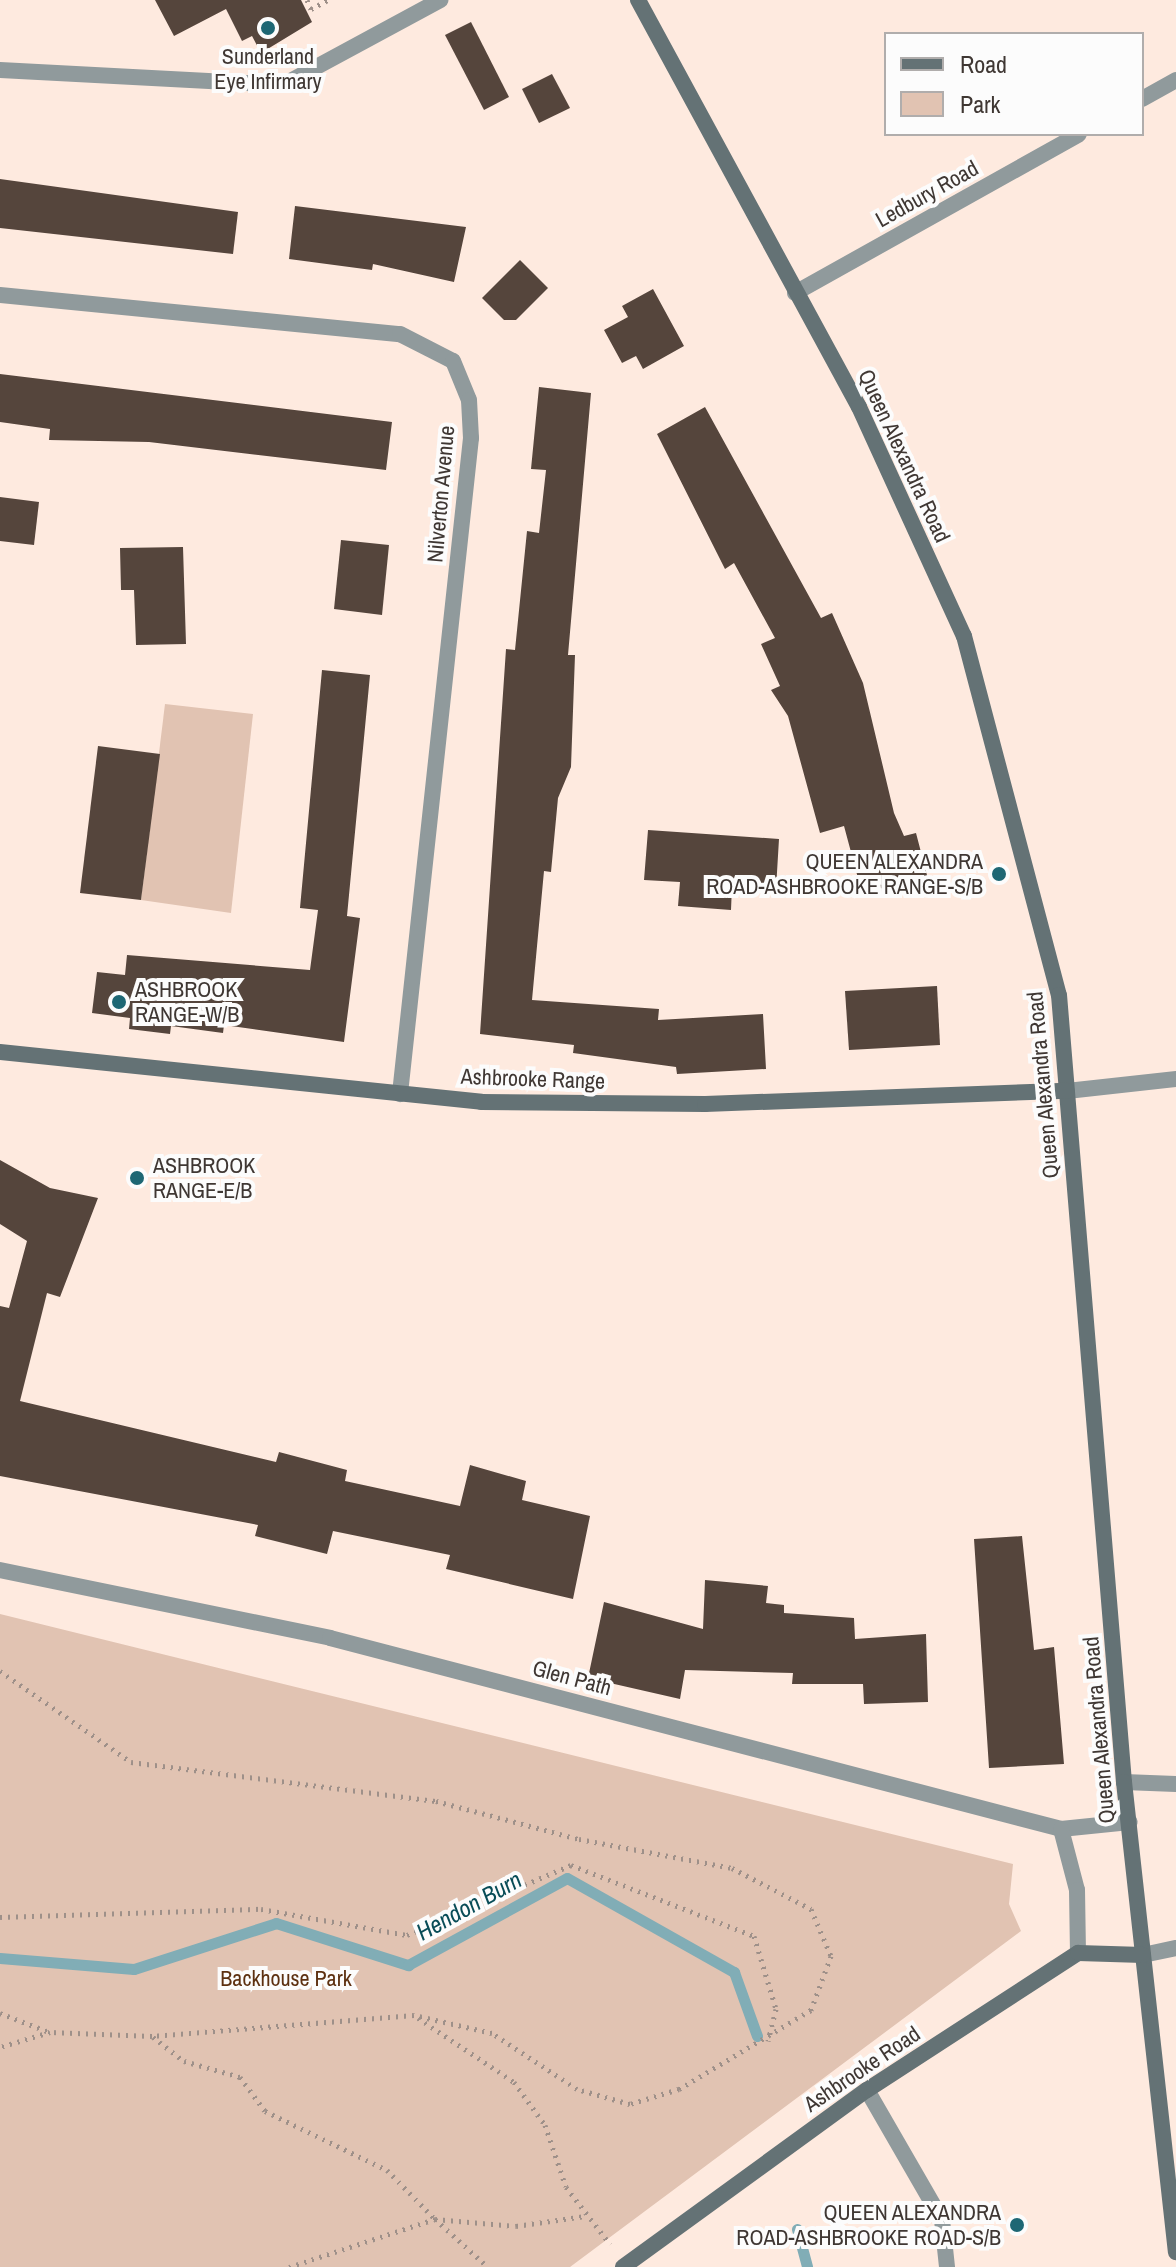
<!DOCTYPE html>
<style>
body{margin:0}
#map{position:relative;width:1176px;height:2267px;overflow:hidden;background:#feeadf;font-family:"Archivo Narrow",sans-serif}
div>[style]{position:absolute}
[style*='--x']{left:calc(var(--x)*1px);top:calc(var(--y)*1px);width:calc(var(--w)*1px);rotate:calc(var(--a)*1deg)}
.green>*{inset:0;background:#e1c3b2}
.stream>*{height:11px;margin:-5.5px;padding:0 5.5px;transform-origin:5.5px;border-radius:5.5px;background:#81adb6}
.building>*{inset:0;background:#55453c}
.path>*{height:5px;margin-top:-2.5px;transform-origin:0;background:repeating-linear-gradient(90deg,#9e9089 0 2px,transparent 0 8px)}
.lane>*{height:16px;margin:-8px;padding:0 8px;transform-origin:8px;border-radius:8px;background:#909a9c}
.street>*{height:16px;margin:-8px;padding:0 8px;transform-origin:8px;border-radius:8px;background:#909a9c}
.secondary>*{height:16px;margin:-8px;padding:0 8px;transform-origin:8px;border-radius:8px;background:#647275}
.dots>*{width:22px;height:22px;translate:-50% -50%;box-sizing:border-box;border:4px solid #fcfcfc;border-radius:50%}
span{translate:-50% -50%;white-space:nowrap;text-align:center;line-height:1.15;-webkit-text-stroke:8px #fcfcfc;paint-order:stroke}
.poi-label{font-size:22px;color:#3f3733}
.right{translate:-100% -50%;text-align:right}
.left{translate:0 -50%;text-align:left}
.street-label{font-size:22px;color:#3f3733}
.park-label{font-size:22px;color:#5d3010}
.water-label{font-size:24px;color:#084c57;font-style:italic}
.legend{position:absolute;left:884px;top:32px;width:260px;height:104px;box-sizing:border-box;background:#fcfcfc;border:2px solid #b0adac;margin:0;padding:10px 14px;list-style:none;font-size:24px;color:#3f3733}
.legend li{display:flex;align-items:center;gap:16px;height:40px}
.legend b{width:40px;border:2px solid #b0adac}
</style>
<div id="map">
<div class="green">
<div style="clip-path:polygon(165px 704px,253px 714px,231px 913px,141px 900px)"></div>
<div style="clip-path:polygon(0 1614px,1013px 1864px,1009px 1904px,1021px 1931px,570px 2267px,0 2267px)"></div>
</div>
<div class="stream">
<div style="--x:0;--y:1958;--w:134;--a:4.7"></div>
<div style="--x:134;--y:1969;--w:149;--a:-17.9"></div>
<div style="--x:276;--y:1923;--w:139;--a:17.7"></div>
<div style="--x:408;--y:1965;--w:181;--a:-28.7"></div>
<div style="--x:567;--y:1878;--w:192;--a:29.4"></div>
<div style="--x:734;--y:1972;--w:68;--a:70.2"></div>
<div style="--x:797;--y:2229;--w:39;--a:75"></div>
</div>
<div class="building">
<div style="clip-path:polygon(155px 0,301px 0,312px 22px,261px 53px,252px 36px,242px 41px,226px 9px,174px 36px)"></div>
<div style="clip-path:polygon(471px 22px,509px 97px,484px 110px,445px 35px)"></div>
<div style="clip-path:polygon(552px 74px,570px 108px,539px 123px,522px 89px)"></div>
<div style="clip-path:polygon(0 179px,238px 212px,233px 254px,0 228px)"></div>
<div style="clip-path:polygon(295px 206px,466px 227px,454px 282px,373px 264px,372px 270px,289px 259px)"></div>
<div style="clip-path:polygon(520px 260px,548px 288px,516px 320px,504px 320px,482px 298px)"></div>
<div style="clip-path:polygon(653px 289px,684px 346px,643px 369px,636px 356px,622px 363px,604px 330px,628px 317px,622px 306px)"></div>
<div style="clip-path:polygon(0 374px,392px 422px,386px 470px,149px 442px,49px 440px,50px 429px,0 422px)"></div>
<div style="clip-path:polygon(539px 387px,591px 393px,568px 655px,575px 655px,571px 767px,558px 798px,551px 872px,544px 871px,532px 1000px,659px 1009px,658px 1020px,763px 1014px,766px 1069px,677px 1074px,676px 1067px,573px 1053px,574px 1045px,480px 1034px,506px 649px,515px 650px,527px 531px,539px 533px,546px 470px,531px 469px)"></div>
<div style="clip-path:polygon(705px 407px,821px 618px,832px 613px,863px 683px,894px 813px,904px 836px,916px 833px,928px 879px,882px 892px,878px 877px,859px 882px,844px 826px,820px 833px,788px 716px,771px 690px,780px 686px,761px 644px,775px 638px,734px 563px,725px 569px,657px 434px)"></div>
<div style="clip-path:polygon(0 497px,39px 502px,34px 545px,0 541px)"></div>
<div style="clip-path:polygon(341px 540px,389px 545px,382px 615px,334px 609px)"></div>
<div style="clip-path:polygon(183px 547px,186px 644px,136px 645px,134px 590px,121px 590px,120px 548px)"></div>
<div style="clip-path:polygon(322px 670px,370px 675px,347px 916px,360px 918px,344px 1042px,224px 1025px,223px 1033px,171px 1026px,170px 1034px,129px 1029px,130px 1018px,92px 1013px,97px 972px,125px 975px,127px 955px,310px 970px,318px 910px,300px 908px)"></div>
<div style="clip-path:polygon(98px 746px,160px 754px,141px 900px,80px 893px)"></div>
<div style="clip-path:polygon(648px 830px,779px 839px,776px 889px,732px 886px,731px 910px,678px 906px,680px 882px,644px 880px)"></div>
<div style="clip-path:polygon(937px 986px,940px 1045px,849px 1050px,845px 991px)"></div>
<div style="clip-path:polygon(0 1160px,50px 1188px,98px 1198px,60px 1297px,47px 1293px,20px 1401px,276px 1462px,279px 1452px,347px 1470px,345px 1481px,460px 1506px,470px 1465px,526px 1481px,522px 1500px,590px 1516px,573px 1599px,446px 1569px,450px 1555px,333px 1531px,327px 1554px,255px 1536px,258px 1525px,0 1476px,0 1306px,9px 1308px,27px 1241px,0 1224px)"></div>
<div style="clip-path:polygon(1022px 1536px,1034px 1650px,1054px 1647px,1064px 1764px,989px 1768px,974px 1539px)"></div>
<div style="clip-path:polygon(705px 1580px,768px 1586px,766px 1603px,784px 1605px,784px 1613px,854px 1618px,855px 1639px,926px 1634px,928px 1702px,864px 1704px,863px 1684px,792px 1684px,793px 1673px,685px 1670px,680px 1699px,588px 1678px,604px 1602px,703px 1629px)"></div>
</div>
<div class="path">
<div style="--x:307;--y:0;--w:10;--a:66"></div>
<div style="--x:311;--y:9;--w:19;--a:-28"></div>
<div style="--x:0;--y:1671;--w:160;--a:34.8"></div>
<div style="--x:131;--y:1762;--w:307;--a:7.3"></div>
<div style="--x:436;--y:1801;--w:148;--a:14.9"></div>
<div style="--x:579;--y:1839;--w:156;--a:10.7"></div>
<div style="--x:732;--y:1868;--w:89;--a:27.4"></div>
<div style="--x:811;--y:1909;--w:51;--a:66.9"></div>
<div style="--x:831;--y:1956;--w:58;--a:110.3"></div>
<div style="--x:811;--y:2010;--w:154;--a:149.1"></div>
<div style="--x:679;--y:2089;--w:51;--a:163"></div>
<div style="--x:630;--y:2104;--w:55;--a:-164.2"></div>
<div style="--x:577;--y:2089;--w:102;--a:-146.6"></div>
<div style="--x:492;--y:2033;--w:80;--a:-167"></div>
<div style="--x:414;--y:2015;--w:263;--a:175.4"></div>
<div style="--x:152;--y:2036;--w:102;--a:-177.8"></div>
<div style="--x:50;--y:2032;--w:52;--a:163.3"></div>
<div style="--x:0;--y:1917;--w:261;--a:-1.8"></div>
<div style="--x:261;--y:1909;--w:148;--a:10.1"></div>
<div style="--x:407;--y:1935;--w:178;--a:-23.1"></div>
<div style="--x:571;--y:1865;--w:196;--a:21.2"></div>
<div style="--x:754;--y:1936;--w:76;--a:73.2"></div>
<div style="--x:776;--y:2009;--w:33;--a:104"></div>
<div style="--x:0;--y:2013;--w:53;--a:21.2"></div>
<div style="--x:418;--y:2018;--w:115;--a:33.7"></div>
<div style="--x:514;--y:2082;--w:53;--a:54.2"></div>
<div style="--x:545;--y:2125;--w:65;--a:71.3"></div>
<div style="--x:566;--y:2187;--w:72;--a:52.3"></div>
<div style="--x:153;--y:2037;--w:39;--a:38"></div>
<div style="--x:184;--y:2061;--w:58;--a:15.9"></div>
<div style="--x:240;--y:2077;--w:42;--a:53.7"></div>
<div style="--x:265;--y:2111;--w:136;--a:25.8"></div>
<div style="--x:387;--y:2170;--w:69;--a:45.6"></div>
<div style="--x:435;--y:2219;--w:81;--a:4.9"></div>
<div style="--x:516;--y:2226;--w:70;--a:-8.2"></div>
<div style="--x:289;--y:2267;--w:154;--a:-18.2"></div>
<div style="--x:435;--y:2219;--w:72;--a:42.2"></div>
</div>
<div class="lane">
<div style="--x:0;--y:70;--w:283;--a:3"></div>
<div style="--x:283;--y:85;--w:179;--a:-28.4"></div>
<div style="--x:867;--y:2090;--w:150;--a:60"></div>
<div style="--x:942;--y:2220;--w:47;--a:83.9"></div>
</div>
<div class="street">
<div style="--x:1142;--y:99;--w:39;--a:-29"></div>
<div style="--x:795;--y:293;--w:325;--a:-29.2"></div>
<div style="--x:0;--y:295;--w:402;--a:5.6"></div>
<div style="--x:400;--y:334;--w:59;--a:27"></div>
<div style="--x:453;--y:361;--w:42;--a:67.7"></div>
<div style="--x:469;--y:400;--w:38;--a:87"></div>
<div style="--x:471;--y:438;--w:660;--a:96.18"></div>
<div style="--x:1067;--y:1091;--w:110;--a:-6.3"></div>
<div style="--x:0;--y:1570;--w:337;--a:11.6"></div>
<div style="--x:330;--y:1638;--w:756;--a:14.64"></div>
<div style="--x:1061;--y:1829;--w:69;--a:-5.8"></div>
<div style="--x:1124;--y:1782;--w:52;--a:2.2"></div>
<div style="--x:1061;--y:1829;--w:63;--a:75.3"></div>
<div style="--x:1077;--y:1890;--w:63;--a:89.1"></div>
<div style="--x:1143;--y:1955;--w:34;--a:-12"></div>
</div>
<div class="secondary">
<div style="--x:638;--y:0;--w:463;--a:61.5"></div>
<div style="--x:859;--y:407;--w:252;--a:65.4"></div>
<div style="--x:964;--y:636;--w:371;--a:75.2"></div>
<div style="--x:1059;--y:995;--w:790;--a:85.28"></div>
<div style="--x:1124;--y:1782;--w:473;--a:83.7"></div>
<div style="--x:0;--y:1052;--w:484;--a:5.9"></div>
<div style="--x:481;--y:1102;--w:224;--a:0.5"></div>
<div style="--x:705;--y:1104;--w:362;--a:-2.1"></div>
<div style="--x:623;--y:2267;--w:301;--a:-36"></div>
<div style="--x:867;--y:2090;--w:252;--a:-33"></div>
<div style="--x:1078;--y:1953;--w:65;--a:1.8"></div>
</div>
<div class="dots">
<div style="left:268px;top:28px;background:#1e6774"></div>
<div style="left:999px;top:874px;background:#1e6774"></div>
<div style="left:119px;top:1002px;background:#1e6774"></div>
<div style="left:137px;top:1178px;background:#1e6774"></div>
<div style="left:1017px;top:2225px;background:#1e6774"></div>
</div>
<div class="poi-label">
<span style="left:268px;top:69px">Sunderland<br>Eye Infirmary</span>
<span class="right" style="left:983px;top:874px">QUEEN ALEXANDRA<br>ROAD-ASHBROOKE RANGE-S/B</span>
<span class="left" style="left:135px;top:1002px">ASHBROOK<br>RANGE-W/B</span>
<span class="left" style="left:153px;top:1178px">ASHBROOK<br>RANGE-E/B</span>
<span class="right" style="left:1001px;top:2225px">QUEEN ALEXANDRA<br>ROAD-ASHBROOKE ROAD-S/B</span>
</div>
<div class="street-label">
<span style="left:927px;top:194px;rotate:-29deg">Ledbury Road</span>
<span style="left:904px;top:456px;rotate:65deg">Queen Alexandra Road</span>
<span style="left:441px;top:494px;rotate:-85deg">Nilverton Avenue</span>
<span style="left:533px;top:1079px;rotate:2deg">Ashbrooke Range</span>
<span style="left:1043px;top:1085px;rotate:-95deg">Queen Alexandra Road</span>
<span style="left:572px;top:1678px;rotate:15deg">Glen Path</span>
<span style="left:1099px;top:1730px;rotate:-95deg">Queen Alexandra Road</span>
<span style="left:862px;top:2069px;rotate:-34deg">Ashbrooke Road</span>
</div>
<div class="park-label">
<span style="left:286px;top:1979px">Backhouse Park</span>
</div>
<div class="water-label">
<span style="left:469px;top:1906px;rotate:-29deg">Hendon Burn</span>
</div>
<ul class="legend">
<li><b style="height:10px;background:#647275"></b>Road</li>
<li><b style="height:22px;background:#e1c3b2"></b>Park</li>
</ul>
</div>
